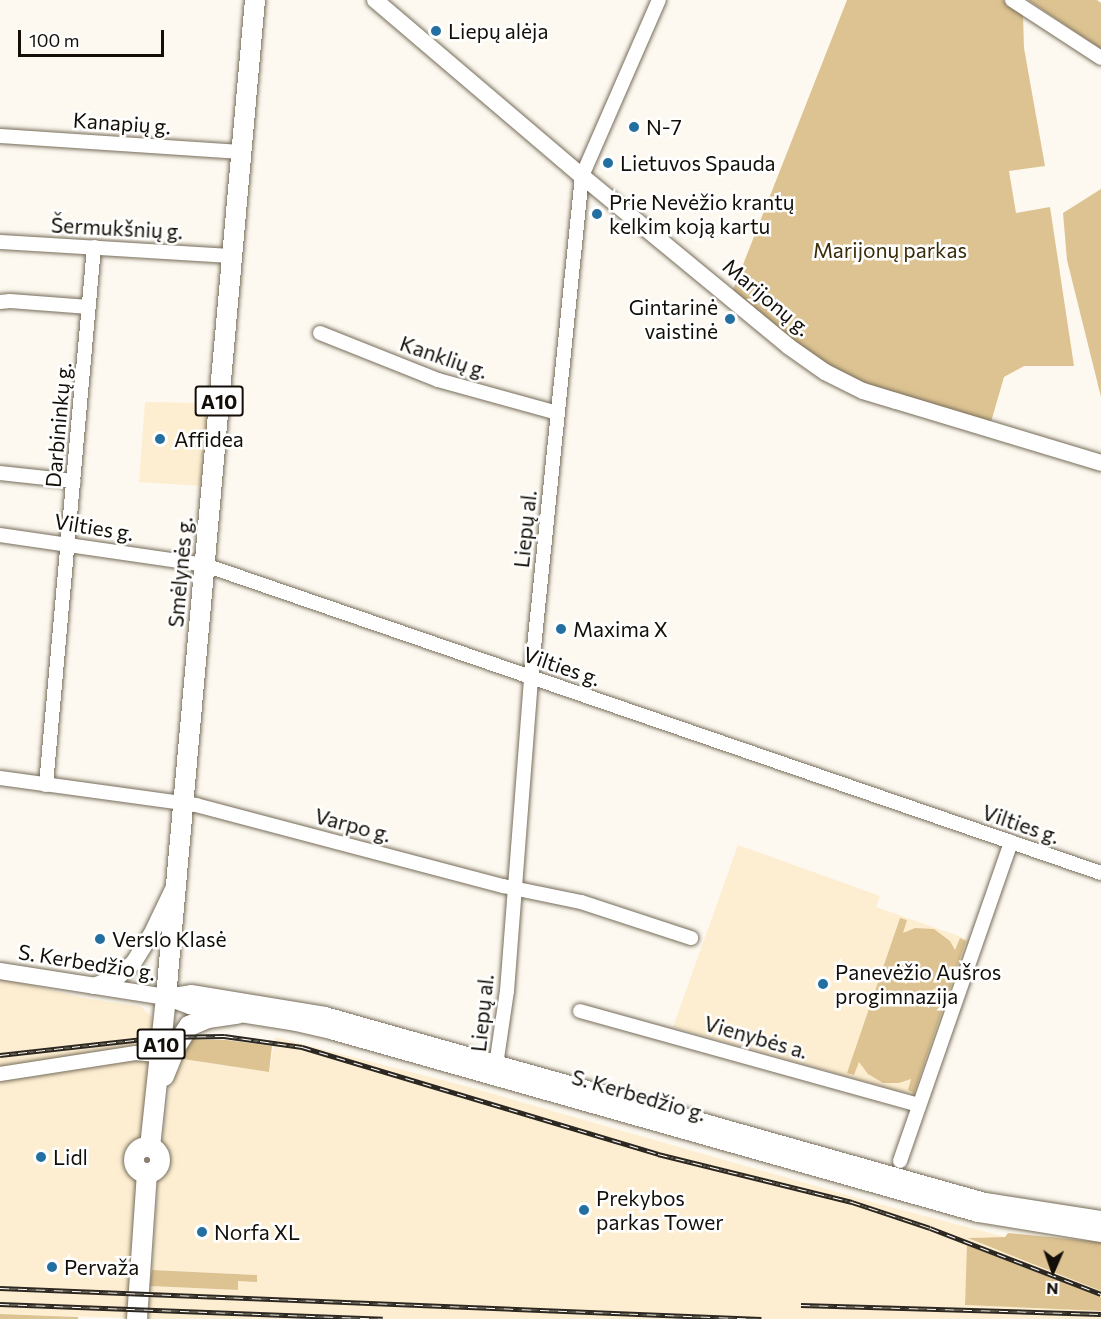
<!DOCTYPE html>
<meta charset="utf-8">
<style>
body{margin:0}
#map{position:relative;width:1101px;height:1319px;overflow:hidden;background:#fdf9f0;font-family:Commissioner,sans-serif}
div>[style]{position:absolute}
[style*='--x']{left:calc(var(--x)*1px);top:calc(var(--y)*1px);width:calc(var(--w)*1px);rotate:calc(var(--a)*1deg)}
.built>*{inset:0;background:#fdeed1}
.green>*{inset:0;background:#ddc392}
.roads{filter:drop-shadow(0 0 2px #766c59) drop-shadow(0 0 2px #766c59)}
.minor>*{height:14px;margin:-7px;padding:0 7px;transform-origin:7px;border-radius:7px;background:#fff}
.major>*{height:16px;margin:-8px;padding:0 8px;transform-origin:8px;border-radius:8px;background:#fff}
.highway>*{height:20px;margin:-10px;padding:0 10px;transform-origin:10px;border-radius:10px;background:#fff}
.highway>.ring{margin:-10px;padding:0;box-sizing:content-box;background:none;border:20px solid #fff;border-radius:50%}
.rail>*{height:5px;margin-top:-2.5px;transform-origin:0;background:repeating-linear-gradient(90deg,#fff 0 9px,#2c2821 0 18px);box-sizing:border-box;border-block:2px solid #2c2821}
.dots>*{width:16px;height:16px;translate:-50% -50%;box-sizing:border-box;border:3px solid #fff;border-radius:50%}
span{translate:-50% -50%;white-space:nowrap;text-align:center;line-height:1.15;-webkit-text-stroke:5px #fff;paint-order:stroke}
.shield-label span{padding:2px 4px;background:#fff;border:2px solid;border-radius:4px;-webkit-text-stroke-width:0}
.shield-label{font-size:20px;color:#130f08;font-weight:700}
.poi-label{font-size:21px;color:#130f08}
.left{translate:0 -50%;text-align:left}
.right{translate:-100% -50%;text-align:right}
.street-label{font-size:21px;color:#130f08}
.park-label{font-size:21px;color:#392a08}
.north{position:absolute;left:1023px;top:1241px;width:60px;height:60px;-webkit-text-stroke:4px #fff;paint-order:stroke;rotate:182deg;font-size:16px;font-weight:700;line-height:24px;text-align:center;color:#130f08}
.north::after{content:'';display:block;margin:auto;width:21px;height:27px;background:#130f08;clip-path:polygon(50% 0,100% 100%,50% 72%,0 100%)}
.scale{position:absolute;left:18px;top:30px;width:146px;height:27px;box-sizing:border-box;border:3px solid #130f08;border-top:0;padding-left:8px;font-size:18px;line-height:21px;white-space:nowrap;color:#130f08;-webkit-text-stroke:4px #fff;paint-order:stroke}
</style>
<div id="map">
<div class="built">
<div style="clip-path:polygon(145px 402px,210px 403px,201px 486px,139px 482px)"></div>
<div style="clip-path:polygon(738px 845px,880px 896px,876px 907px,973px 941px,916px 1096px,673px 1027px)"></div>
<div style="clip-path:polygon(0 978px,89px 999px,140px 1006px,154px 1019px,142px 1136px,137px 1145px,129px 1151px,127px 1163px,139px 1181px,130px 1318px,0 1314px)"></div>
<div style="clip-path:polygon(275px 1037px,469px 1087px,879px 1204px,1005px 1237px,970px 1238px,1101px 1291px,1101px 1297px,968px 1245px,965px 1305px,1101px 1311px,1101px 1319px,147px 1319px,150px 1286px,237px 1290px,238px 1281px,257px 1275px,152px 1270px,160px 1160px,170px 1087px,183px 1059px,269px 1072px)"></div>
</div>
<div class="green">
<div style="clip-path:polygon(847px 0,1003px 0,1023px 15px,1024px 48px,1045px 166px,1009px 171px,1016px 213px,1050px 207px,1074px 366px,1024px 366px,1004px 377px,991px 422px,848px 378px,802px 349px,733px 290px)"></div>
<div style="clip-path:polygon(1028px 0,1097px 0,1101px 3px,1101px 49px)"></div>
<div style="clip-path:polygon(1101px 189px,1101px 397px,1067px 260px,1063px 213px)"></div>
<div style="clip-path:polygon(900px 918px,907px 920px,903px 933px,915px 928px,934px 929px,950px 941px,955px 950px,960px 938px,966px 941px,914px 1093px,908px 1090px,911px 1079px,899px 1083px,883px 1083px,868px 1074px,859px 1062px,854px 1075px,847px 1073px)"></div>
<div style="clip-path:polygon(191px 1039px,227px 1040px,272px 1046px,269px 1072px,183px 1059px)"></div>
<div style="clip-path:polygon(1008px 1233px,1101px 1242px,1101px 1291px,968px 1238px,1005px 1237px)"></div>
<div style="clip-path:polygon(967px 1245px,1101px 1297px,1101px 1311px,965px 1305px)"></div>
<div style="clip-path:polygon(152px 1270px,257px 1275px,257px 1282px,238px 1281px,238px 1290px,150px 1286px)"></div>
<div style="clip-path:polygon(0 1314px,78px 1317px,78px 1319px,0 1319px)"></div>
</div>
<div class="roads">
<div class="minor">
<div style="--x:1012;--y:0;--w:106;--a:33.1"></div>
<div style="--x:0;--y:136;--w:242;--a:3.8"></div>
<div style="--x:0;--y:242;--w:232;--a:3.5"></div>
<div style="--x:0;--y:302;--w:10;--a:-6"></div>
<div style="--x:10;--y:301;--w:79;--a:4.3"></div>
<div style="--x:320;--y:333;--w:127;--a:21.7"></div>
<div style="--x:438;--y:380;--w:124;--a:15.4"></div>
<div style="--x:0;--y:473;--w:74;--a:6.2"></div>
<div style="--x:0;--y:535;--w:207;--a:8.3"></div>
<div style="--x:205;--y:565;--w:947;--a:18.97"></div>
<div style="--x:0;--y:778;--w:198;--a:7.8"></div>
<div style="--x:196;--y:805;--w:318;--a:14.8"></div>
<div style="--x:503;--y:886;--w:80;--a:11.6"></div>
<div style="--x:581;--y:902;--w:116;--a:18.1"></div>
<div style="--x:46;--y:785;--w:540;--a:-84.9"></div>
<div style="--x:580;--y:1011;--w:352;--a:15.5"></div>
<div style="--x:495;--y:1072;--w:82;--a:-81.6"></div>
<div style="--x:507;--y:991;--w:315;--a:-85.6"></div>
<div style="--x:531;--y:677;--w:504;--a:-84.19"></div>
<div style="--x:582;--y:176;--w:192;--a:-66.4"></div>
<div style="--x:0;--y:1074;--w:137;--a:-8.8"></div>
<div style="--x:135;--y:1053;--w:25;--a:5"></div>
<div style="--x:900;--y:1161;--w:338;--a:-70.8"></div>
</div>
<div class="major">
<div style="--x:375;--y:0;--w:272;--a:40.4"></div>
<div style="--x:582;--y:176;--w:267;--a:39.5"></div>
<div style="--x:788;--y:346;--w:45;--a:35.1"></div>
<div style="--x:825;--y:372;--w:42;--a:26.6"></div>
<div style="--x:863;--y:391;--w:34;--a:17"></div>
<div style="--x:896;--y:401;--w:214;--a:16.8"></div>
<div style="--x:0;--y:971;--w:168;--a:8.9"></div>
<div style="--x:166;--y:997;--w:26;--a:21"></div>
<div style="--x:190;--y:1006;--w:107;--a:9.1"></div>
<div style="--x:296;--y:1023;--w:39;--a:13"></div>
<div style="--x:334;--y:1032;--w:669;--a:15.78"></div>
<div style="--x:978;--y:1214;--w:125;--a:9.2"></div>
<div style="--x:94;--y:986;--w:28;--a:-23"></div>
<div style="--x:120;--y:975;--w:19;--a:-43"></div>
<div style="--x:134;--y:962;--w:32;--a:-58"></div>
<div style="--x:151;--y:935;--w:51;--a:-64.4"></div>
<div style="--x:167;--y:997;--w:24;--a:-9"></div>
<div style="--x:191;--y:993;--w:136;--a:9.3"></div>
<div style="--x:325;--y:1015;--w:686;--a:15.74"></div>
<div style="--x:985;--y:1201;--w:117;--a:8.8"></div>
</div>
<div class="highway">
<div style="--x:164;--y:1076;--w:32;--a:-68"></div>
<div style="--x:176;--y:1046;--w:24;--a:-57"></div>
<div style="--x:189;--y:1026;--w:21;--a:-23"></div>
<div style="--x:208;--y:1018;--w:29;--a:-8"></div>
<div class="ring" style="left:134px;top:1147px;width:6px;height:6px"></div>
<div style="--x:150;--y:1147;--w:151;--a:-83.9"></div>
<div style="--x:166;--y:997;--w:1001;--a:-84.9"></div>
<div style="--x:137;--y:1319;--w:146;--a:-86.1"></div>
</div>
</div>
<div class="rail">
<div style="--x:0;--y:1055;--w:162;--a:-6.4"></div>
<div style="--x:161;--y:1037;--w:63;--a:-0.9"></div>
<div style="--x:224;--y:1036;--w:79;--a:8"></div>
<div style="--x:302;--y:1047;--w:372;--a:16.7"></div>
<div style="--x:658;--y:1154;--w:200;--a:13.9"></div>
<div style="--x:852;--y:1202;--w:82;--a:18.4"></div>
<div style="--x:930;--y:1228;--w:183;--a:21.1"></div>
<div style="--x:0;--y:1288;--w:762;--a:2.33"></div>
<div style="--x:0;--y:1304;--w:383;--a:2.2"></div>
<div style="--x:801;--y:1305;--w:300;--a:1.7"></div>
</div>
<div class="dots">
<div style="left:436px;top:31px;background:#236fa2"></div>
<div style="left:634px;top:127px;background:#236fa2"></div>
<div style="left:608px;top:163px;background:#236fa2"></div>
<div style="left:597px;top:214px;background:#236fa2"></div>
<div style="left:730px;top:319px;background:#236fa2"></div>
<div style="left:160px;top:439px;background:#236fa2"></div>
<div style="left:561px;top:629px;background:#236fa2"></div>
<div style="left:100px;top:939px;background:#236fa2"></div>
<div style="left:823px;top:984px;background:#236fa2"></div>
<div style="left:41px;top:1157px;background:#236fa2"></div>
<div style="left:584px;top:1210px;background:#236fa2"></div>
<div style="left:202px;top:1232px;background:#236fa2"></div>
<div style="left:52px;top:1267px;background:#236fa2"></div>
</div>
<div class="shield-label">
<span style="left:219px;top:401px">A10</span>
<span style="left:161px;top:1044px">A10</span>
</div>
<div class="poi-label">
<span class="left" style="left:448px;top:31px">Liepų alėja</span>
<span class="left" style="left:646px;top:127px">N-7</span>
<span class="left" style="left:620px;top:163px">Lietuvos Spauda</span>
<span class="left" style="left:609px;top:214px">Prie Nevėžio krantų<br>kelkim koją kartu</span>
<span class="right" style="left:718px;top:319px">Gintarinė<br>vaistinė</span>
<span class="left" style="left:174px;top:439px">Affidea</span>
<span class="left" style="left:573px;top:629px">Maxima X</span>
<span class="left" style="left:112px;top:939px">Verslo Klasė</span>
<span class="left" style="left:835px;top:984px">Panevėžio Aušros<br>progimnazija</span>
<span class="left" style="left:53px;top:1157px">Lidl</span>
<span class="left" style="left:596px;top:1210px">Prekybos<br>parkas Tower</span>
<span class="left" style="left:214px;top:1232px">Norfa XL</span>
<span class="left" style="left:64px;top:1267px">Pervaža</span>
</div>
<div class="street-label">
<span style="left:122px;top:123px;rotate:4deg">Kanapių g.</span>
<span style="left:117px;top:228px;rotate:3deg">Šermukšnių g.</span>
<span style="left:767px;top:297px;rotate:40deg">Marijonų g.</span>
<span style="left:444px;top:357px;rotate:19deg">Kanklių g.</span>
<span style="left:58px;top:425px;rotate:-85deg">Darbininkų g.</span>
<span style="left:94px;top:527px;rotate:9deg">Vilties g.</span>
<span style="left:525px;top:529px;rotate:-84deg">Liepų al.</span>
<span style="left:180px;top:572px;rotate:-85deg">Smėlynės g.</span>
<span style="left:562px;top:666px;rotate:19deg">Vilties g.</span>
<span style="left:1021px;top:824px;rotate:19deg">Vilties g.</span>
<span style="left:353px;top:825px;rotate:15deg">Varpo g.</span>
<span style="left:87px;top:962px;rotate:9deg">S. Kerbedžio g.</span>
<span style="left:482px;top:1013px;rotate:-84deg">Liepų al.</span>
<span style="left:756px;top:1037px;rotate:16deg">Vienybės a.</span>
<span style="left:639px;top:1095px;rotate:16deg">S. Kerbedžio g.</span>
</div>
<div class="park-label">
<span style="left:890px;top:250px">Marijonų parkas</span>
</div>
<div class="north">N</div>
<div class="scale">100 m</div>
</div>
